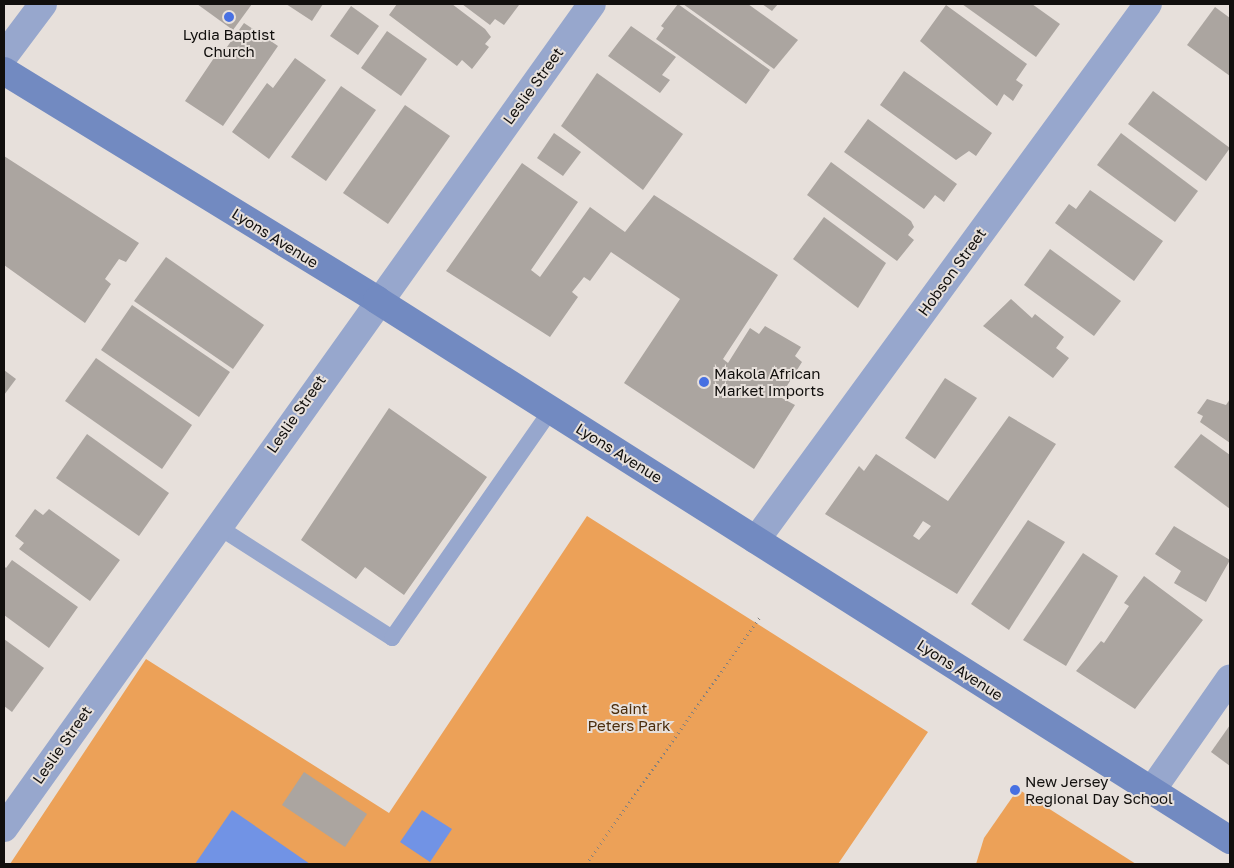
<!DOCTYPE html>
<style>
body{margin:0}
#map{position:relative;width:1234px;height:868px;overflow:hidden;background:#e7e0db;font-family:"Golos Text",sans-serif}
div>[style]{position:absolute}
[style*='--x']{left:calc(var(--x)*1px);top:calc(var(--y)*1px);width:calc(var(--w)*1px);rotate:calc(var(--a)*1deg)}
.green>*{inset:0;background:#eca158}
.water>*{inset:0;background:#7193e5}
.building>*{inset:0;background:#aba5a0}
.path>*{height:3px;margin-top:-1.5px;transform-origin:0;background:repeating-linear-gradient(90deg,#86817d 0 1px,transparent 0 5px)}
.service>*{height:16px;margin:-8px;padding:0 8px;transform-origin:8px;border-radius:8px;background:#97a7cd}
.minor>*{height:28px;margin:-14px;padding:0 14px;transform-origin:14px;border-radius:14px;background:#97a7cd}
.tertiary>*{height:28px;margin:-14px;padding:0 14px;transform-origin:14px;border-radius:14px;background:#97a7cd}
.secondary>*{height:28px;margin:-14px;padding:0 14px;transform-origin:14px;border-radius:14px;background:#728ac1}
.dots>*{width:14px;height:14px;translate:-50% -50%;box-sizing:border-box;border:2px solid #e7e0db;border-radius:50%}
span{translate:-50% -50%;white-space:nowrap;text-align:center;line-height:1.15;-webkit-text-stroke:4px #e7e0db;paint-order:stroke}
.poi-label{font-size:15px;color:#110f0d}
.left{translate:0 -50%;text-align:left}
.street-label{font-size:15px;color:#110f0d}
.park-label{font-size:15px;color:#4b2d0c}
.frame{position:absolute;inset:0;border:5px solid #110f0d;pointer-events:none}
</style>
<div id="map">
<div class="green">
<div style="clip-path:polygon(587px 516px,928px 732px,838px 864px,10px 864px,146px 659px,389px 813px)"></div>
<div style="clip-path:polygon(1018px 789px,1136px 864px,976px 864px,984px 838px)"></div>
</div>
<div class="water">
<div style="clip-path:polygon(232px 810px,310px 864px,195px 864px)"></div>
<div style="clip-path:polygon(422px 810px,452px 829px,430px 862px,400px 842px)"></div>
</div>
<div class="building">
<div style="clip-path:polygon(197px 4px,252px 4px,233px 30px)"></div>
<div style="clip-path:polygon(286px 4px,323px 4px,312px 21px)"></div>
<div style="clip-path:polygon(397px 4px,452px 4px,485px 29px,491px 37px,485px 44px,489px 47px,472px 69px,462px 60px,457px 66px,389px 15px)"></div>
<div style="clip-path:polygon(462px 4px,518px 4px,519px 5px,504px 25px,495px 19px,490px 25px)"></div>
<div style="clip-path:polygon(678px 4px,770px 70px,746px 104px,656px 39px,664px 28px,661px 26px)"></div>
<div style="clip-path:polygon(683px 4px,748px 4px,798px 40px,774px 69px)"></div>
<div style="clip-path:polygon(762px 4px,778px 4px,772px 11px)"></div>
<div style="clip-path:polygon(962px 4px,1032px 4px,1060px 24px,1036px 57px)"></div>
<div style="clip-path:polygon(946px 5px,1027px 64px,1016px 80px,1023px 85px,1013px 101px,1004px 94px,997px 106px,920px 41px)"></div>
<div style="clip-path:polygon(351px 6px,379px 26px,358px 55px,330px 36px)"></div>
<div style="clip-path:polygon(1215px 7px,1230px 18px,1230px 76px,1187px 45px)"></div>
<div style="clip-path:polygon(244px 23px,278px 46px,223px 126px,185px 101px,218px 52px,222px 54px)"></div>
<div style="clip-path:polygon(631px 26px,676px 57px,662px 75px,670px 80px,660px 93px,608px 56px)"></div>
<div style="clip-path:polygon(387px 31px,427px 59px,401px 96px,361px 68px)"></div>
<div style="clip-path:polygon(295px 58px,326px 80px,269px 159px,232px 132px,267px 83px,273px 88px)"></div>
<div style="clip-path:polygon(904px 71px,992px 133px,976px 156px,969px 151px,956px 160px,880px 105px)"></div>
<div style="clip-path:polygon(597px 73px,683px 134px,643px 190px,561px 126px)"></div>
<div style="clip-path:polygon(341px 86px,376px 110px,326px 181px,291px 157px)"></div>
<div style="clip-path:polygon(1153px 91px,1230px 148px,1206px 181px,1128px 124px)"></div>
<div style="clip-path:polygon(405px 105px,450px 136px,388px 224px,343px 193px)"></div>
<div style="clip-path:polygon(868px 119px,957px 184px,944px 202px,935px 195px,924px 209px,844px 152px)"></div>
<div style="clip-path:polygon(554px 133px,581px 152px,563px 176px,537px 158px)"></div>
<div style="clip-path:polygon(1121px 133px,1198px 191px,1175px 222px,1097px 165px)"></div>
<div style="clip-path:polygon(4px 156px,139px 243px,126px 262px,119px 259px,105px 279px,111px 284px,85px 323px,4px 265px)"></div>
<div style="clip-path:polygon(831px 162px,911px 221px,914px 227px,908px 235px,914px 240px,897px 261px,807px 195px)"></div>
<div style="clip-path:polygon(522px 163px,578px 202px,531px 270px,540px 277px,590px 207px,625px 232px,654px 195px,778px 275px,723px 359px,728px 363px,750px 328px,759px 334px,765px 326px,801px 347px,795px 356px,802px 362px,780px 397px,795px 405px,754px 469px,624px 383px,680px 299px,611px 252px,590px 281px,584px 277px,572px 292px,578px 297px,550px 337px,446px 271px)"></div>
<div style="clip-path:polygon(1090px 190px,1163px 241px,1134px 281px,1055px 223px,1069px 204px,1076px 209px)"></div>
<div style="clip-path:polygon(824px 217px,886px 263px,858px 308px,793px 259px)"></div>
<div style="clip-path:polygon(1050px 249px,1121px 301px,1094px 336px,1024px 285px)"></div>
<div style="clip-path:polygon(166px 257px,264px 325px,233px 369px,134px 301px)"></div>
<div style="clip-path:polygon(1011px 299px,1032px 318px,1035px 314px,1064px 337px,1056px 348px,1069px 358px,1053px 378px,983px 326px)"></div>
<div style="clip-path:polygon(132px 305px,230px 372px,199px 417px,101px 350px)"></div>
<div style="clip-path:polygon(96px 358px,192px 425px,162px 469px,65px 401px)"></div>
<div style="clip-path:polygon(4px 370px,16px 379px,4px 395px)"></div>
<div style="clip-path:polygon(945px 378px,977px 398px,935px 459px,905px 438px)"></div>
<div style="clip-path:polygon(1207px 399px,1226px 405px,1230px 399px,1230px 443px,1200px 422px,1203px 416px,1197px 413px)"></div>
<div style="clip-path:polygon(389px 408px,487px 477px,404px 595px,365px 567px,356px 579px,301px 540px)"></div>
<div style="clip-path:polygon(evenodd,1009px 416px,1056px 444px,957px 594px,825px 514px,859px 466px,864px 471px,876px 454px,948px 501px,1009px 416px,923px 521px,931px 526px,919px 540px,913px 536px,923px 521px)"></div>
<div style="clip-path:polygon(87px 434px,169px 493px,139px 536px,56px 478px)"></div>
<div style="clip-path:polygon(1201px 434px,1230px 455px,1230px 509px,1174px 467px)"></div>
<div style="clip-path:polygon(35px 509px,43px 515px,49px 509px,120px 560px,90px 601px,19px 549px,24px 543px,15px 536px)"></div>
<div style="clip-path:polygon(1028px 520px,1065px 542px,1009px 630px,971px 604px)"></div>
<div style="clip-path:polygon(1174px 526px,1230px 560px,1206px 602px,1174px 583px,1181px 571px,1155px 554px)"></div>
<div style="clip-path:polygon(1083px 553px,1118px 576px,1066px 666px,1023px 640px)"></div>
<div style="clip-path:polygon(12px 560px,78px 607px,49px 648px,4px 615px,4px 566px,6px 568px)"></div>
<div style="clip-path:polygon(1144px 576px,1203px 620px,1135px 709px,1076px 671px,1101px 641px,1104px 643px,1129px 606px,1124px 603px)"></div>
<div style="clip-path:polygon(4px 639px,44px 668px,12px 712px,4px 706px)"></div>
<div style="clip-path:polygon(1230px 725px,1230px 766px,1211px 752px)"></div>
<div style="clip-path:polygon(304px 772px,367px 814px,345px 847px,282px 805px)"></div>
</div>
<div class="path">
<div style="--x:586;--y:864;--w:304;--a:-54.9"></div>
</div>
<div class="service">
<div style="--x:217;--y:526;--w:208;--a:32.6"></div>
<div style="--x:392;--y:638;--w:278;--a:-55.1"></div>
</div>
<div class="minor">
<div style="--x:756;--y:540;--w:664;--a:-53.82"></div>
<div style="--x:1152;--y:790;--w:136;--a:-55.1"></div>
<div style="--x:4;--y:828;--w:1012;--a:-54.49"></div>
</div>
<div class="tertiary">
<div style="--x:4;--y:56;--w:65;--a:-53.1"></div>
</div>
<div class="secondary">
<div style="--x:4;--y:71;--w:438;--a:31.5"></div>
<div style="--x:377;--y:300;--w:1010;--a:32.34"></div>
</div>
<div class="dots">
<div style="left:229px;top:17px;background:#4770e2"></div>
<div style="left:704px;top:382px;background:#4770e2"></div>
<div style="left:1015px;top:790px;background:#4770e2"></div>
</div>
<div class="poi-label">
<span style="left:229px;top:43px">Lydia Baptist<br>Church</span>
<span class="left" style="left:714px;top:382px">Makola African<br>Market Imports</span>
<span class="left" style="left:1025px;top:790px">New Jersey<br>Regional Day School</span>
</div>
<div class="street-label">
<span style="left:533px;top:86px;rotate:-54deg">Leslie Street</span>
<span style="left:275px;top:238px;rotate:32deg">Lyons Avenue</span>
<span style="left:952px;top:272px;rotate:-54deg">Hobson Street</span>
<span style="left:296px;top:414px;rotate:-55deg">Leslie Street</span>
<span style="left:619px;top:453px;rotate:32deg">Lyons Avenue</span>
<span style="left:960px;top:670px;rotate:33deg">Lyons Avenue</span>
<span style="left:62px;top:745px;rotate:-55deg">Leslie Street</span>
</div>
<div class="park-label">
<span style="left:629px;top:717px">Saint<br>Peters Park</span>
</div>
<div class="frame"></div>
</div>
